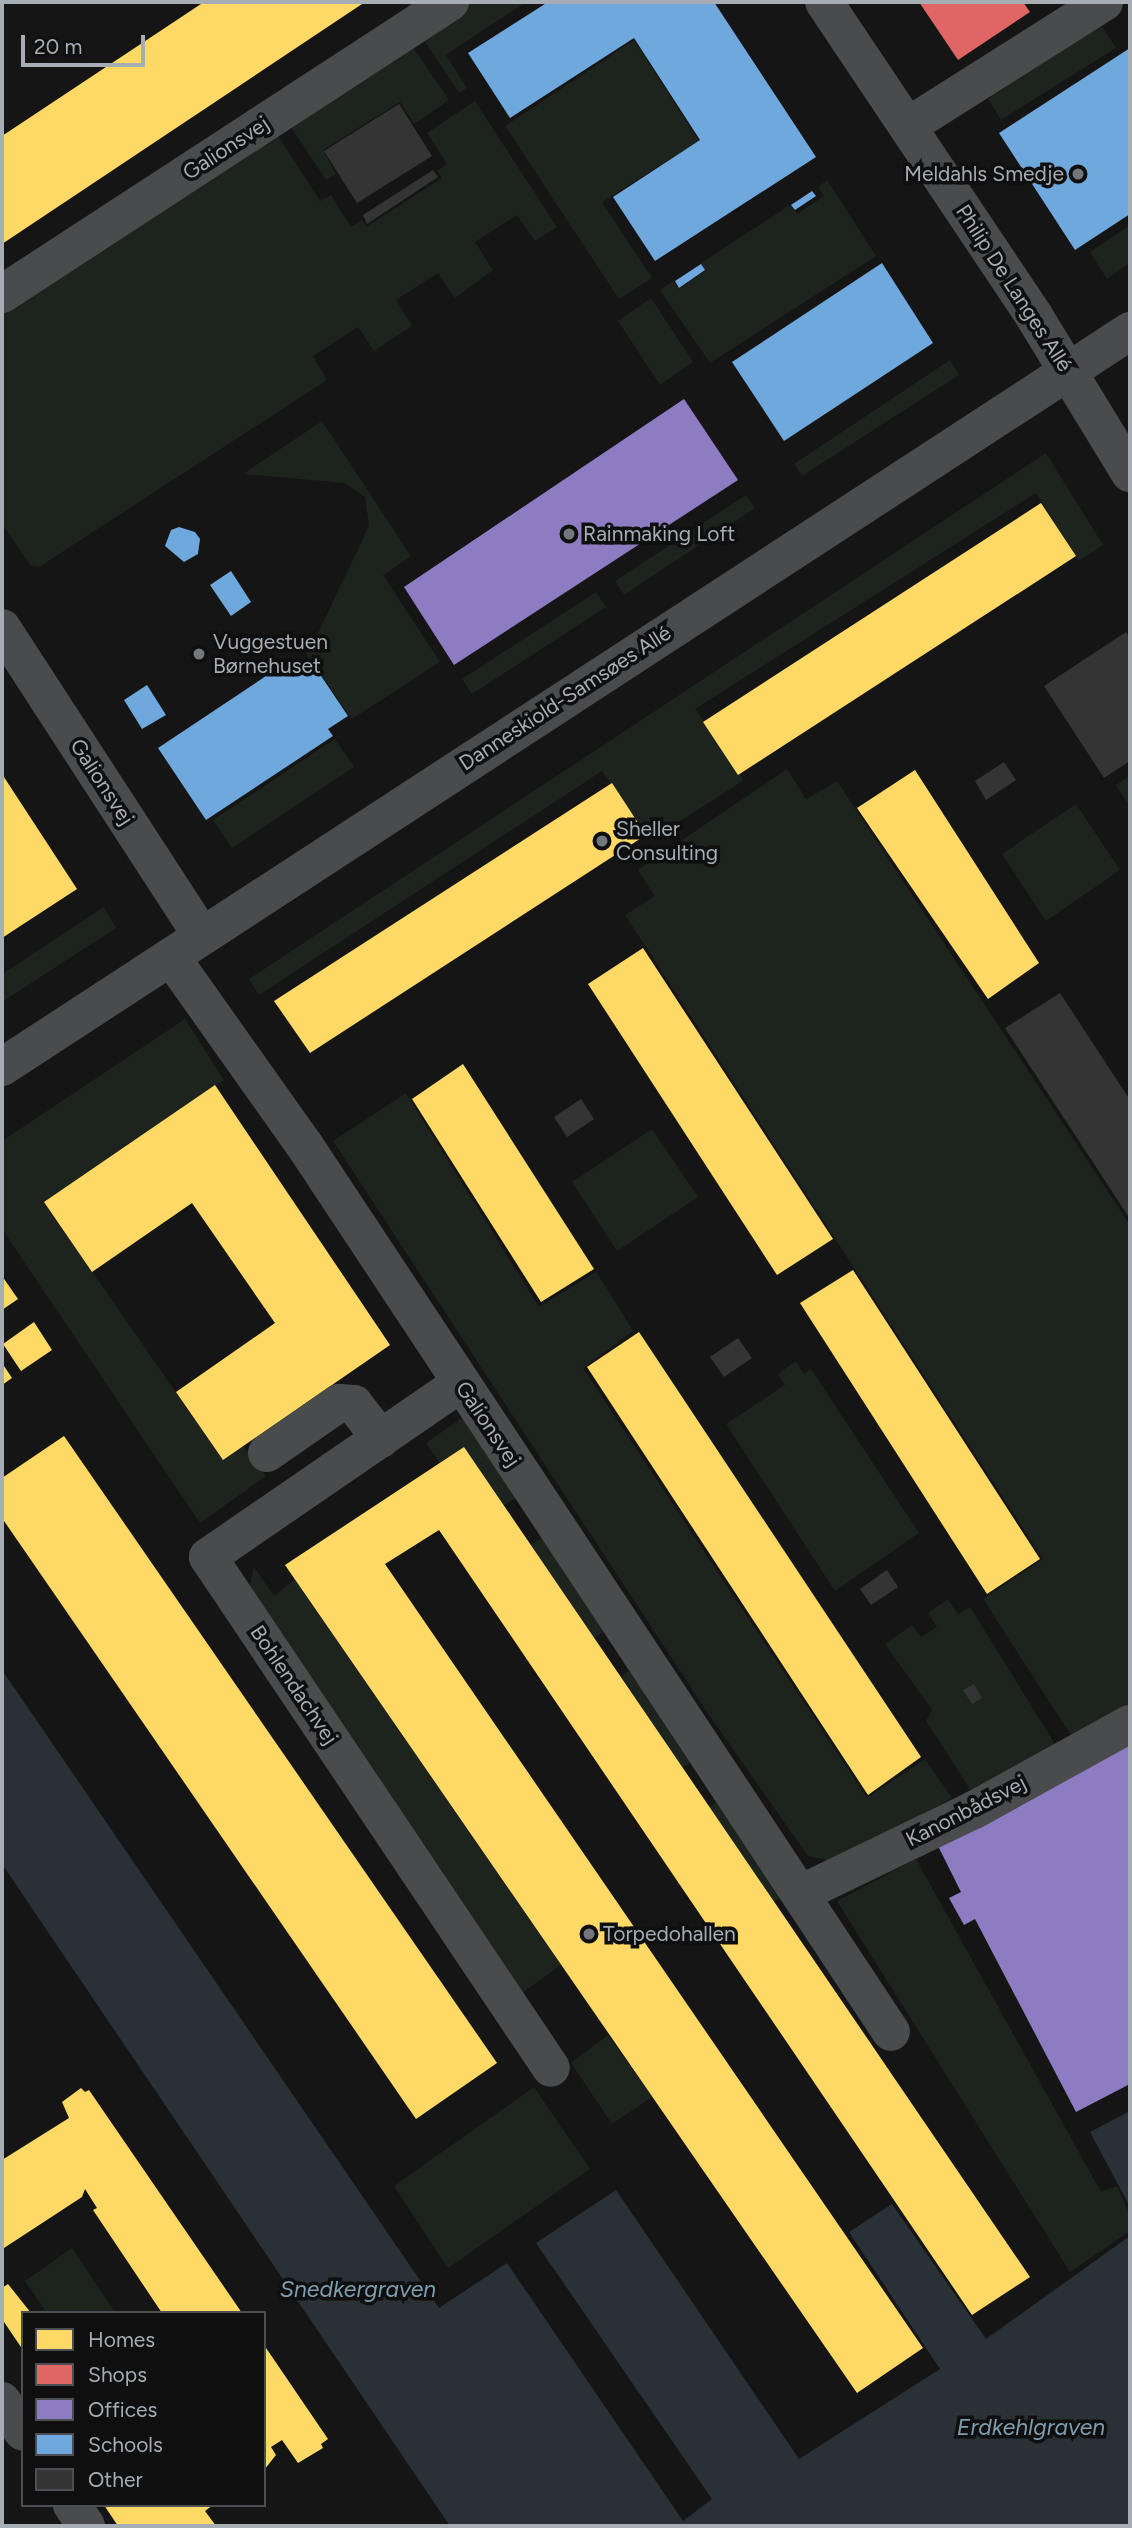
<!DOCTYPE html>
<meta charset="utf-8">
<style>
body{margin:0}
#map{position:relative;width:1132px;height:2528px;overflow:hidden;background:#151515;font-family:Figtree,sans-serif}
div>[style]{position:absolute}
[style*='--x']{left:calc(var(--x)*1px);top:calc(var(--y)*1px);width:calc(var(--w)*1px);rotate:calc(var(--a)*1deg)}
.green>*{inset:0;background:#1d231d}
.water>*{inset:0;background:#293136}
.homes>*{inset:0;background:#ffd966}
.shops>*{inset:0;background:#e06666}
.offices>*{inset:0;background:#8e7cc3}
.schools>*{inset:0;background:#6fa8dc}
.building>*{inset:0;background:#343435}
.minor>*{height:38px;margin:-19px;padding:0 19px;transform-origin:19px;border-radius:19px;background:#494b4d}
.dots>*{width:19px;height:19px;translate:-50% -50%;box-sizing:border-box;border:4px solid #0f0f10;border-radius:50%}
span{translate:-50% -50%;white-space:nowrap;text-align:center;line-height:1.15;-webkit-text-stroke:7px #0f0f10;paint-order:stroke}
.street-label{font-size:21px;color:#a6adb5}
.poi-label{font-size:21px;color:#a6adb5}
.right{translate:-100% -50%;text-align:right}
.left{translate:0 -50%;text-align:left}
.water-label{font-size:23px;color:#7e9eaf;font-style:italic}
.frame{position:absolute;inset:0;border:4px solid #a6adb5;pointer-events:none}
.legend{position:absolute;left:21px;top:2311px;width:245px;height:196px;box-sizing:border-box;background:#0f0f10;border:2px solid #4b4e52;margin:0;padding:9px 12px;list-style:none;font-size:21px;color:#a6adb5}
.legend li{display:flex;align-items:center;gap:14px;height:35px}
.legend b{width:35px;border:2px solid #4b4e52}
.scale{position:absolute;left:21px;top:35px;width:124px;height:32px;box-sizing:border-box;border:4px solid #a6adb5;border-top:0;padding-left:9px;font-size:21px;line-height:24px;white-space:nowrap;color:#a6adb5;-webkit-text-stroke:5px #0f0f10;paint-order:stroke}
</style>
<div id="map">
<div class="green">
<div style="clip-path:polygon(470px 2px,526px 2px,446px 55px,467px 88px,459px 93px,420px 34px)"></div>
<div style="clip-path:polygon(1101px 25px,1116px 48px,1001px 120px,988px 99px)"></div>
<div style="clip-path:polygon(634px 40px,699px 141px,602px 202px,652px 278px,619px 299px,505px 126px)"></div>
<div style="clip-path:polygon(413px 47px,449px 100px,414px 124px,400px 102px,323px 150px,336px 174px,326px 180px,290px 126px)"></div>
<div style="clip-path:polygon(475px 101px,557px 227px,535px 241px,517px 215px,475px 242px,493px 270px,455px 298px,438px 273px,396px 300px,412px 326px,374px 351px,358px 327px,313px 356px,327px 380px,39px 567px,30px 565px,2px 524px,2px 314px,277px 134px,320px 201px,331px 195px,351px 227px,362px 220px,366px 227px,442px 178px,437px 171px,447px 164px,427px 133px)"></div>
<div style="clip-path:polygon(827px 180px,876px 256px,710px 363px,660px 290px,673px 281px,679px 289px,705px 271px,701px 263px,790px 205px,797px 214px,824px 196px,818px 187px)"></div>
<div style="clip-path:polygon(1130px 225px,1130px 263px,1107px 279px,1090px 252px)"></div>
<div style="clip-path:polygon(651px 298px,693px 362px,660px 385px,618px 321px)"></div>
<div style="clip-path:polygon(950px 360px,959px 375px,802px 476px,794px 464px)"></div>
<div style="clip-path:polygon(322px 421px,411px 556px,383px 575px,440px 662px,352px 719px,300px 645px,318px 633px,369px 526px,365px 497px,345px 483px,243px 474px)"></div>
<div style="clip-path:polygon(1046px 453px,1103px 545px,1079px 561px,1036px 493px,695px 709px,744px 780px,651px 840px,602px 771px,259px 995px,249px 979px)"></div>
<div style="clip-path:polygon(746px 495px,755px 508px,624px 595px,615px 581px)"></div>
<div style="clip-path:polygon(596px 592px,606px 607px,472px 694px,462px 679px)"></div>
<div style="clip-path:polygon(335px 739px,354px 767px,232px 848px,213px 820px)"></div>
<div style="clip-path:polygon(787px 769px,806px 799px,837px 781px,1130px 1225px,1130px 1705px,1072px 1737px,983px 1599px,1043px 1559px,625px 915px,655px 896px,638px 870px)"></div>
<div style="clip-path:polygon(1130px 775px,1130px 807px,1116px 785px)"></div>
<div style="clip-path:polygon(1076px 804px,1120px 870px,1046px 921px,1002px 854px)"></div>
<div style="clip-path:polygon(104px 907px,116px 928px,2px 1002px,2px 974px)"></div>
<div style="clip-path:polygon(185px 1019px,224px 1080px,44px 1202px,222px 1459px,243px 1446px,266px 1476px,200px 1523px,2px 1229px,2px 1141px)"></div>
<div style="clip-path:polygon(406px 1093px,539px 1307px,596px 1272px,614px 1300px,633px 1331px,583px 1368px,867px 1798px,925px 1759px,952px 1798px,834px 1862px,808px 1856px,707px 1712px,333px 1141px)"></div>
<div style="clip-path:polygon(652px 1129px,698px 1197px,617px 1251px,572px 1182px)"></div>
<div style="clip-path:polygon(796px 1361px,804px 1374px,811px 1369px,919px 1533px,835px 1591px,726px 1424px,785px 1385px,778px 1374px)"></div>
<div style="clip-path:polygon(466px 1415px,521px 1495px,504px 1505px,464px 1447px,440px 1463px,426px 1443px)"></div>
<div style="clip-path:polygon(550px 1532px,613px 1626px,594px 1638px,531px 1545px)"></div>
<div style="clip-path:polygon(254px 1567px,274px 1596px,295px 1580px,561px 1965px,522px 1993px,249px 1586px)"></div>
<div style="clip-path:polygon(948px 1599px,958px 1614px,970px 1607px,1055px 1744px,972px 1792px,926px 1721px,932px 1710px,885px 1644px,912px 1625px,921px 1637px,937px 1627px,928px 1613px)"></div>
<div style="clip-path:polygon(639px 1664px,701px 1756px,682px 1768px,621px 1676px)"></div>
<div style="clip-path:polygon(727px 1795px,792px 1890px,774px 1902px,709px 1807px)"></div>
<div style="clip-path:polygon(916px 1859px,1101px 2192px,1117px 2186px,1130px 2215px,1130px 2231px,1070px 2272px,837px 1901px)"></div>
<div style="clip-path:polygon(608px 2035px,652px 2097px,612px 2124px,571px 2063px)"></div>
<div style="clip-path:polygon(534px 2087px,590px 2169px,448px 2268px,394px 2186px)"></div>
<div style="clip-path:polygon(72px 2248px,115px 2313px,47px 2313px,25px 2281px)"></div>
</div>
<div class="water">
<div style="clip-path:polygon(2px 1670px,439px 2308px,507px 2263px,683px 2521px,712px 2499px,536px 2243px,616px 2190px,799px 2459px,940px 2369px,849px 2232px,892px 2204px,986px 2339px,1130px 2236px,1130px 2526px,450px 2526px,2px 1864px)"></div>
<div style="clip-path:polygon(1130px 2111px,1130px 2207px,1090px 2132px)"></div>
</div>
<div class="homes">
<div style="clip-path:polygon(204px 2px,365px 2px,2px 244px,2px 136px)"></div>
<div style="clip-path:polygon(1041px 503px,1076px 556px,738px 775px,703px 722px)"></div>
<div style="clip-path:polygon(915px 770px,1039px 963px,988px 999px,857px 808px)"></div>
<div style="clip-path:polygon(2px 774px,77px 889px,2px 938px)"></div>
<div style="clip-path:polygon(612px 783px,646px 835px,310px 1053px,274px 1001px)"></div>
<div style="clip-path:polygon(643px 948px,833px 1239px,777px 1275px,588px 984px)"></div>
<div style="clip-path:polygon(463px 1064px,594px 1269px,541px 1302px,412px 1099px)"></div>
<div style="clip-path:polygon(215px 1085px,390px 1345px,223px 1460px,176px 1392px,275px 1323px,192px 1203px,92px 1272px,44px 1202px)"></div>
<div style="clip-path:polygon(853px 1270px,1040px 1559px,987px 1594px,800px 1303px)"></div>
<div style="clip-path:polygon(2px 1276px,18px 1299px,2px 1310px)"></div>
<div style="clip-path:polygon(34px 1322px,52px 1350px,21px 1371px,3px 1344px)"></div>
<div style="clip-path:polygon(639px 1332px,921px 1757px,868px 1795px,587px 1367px)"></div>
<div style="clip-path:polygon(2px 1363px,12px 1378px,2px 1385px)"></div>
<div style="clip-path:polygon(64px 1436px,497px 2063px,416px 2119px,2px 1518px,2px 1478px)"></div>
<div style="clip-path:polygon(464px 1447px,1030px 2277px,972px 2315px,439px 1530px,385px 1564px,923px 2348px,857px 2393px,285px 1565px)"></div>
<div style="clip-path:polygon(81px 2088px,85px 2092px,89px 2090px,242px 2313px,162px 2313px,93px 2210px,97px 2208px,85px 2189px,82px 2197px,4px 2248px,2px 2160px,69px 2118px,62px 2102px)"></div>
<div style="clip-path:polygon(8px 2284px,31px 2313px,23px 2313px,23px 2350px,2px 2319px,2px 2288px)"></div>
<div style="clip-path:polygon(264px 2345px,328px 2439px,321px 2444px,323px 2448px,298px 2463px,282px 2440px,271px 2447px,276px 2455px,264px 2470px)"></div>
<div style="clip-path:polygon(104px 2505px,213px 2505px,205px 2511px,216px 2526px,118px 2526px)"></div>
</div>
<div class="shops">
<div style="clip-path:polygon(919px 2px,1023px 2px,1030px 12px,958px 60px)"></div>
</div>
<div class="offices">
<div style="clip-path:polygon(684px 399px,738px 480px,454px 665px,404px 587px)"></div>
<div style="clip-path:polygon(1130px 1741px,1130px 2084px,1076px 2112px,975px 1919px,964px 1925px,949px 1898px,961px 1892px,936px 1842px)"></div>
</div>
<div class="schools">
<div style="clip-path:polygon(548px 2px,714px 2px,816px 157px,655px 261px,613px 197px,700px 140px,634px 38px,510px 118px,468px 53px)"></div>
<div style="clip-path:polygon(1130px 48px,1130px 214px,1075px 250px,999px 133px)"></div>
<div style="clip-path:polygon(812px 191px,816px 196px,795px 210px,791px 205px)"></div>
<div style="clip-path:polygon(882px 263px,933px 343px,784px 441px,732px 362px)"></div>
<div style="clip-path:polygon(701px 264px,705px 270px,679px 288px,675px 281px)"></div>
<div style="clip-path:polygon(179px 527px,195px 532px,200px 539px,198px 554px,184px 562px,165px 546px,171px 530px)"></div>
<div style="clip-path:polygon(231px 571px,251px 602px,231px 616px,210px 585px)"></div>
<div style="clip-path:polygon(284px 664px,293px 677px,313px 664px,348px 716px,328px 729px,333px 736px,206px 820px,158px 748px)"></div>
<div style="clip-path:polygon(147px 685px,166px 715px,142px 729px,124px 700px)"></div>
</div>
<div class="building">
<div style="clip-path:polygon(399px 104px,432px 156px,357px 203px,324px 151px)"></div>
<div style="clip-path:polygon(433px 170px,438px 177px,367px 224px,363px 215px)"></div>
<div style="clip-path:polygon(1126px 632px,1130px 638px,1130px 761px,1104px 778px,1044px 686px)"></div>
<div style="clip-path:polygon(1004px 762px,1016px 780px,986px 800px,975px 781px)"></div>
<div style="clip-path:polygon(1060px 993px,1130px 1100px,1130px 1219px,1005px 1028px)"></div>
<div style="clip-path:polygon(581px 1099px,594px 1119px,567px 1137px,554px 1117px)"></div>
<div style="clip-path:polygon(738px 1338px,752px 1358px,724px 1377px,710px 1357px)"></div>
<div style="clip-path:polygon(887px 1570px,898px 1587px,871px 1605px,860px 1589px)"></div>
<div style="clip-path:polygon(974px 1684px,982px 1698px,972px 1704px,963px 1690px)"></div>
</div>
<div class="minor">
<div style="--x:824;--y:2;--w:378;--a:56.2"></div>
<div style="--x:1034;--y:316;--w:184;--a:58.6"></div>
<div style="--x:908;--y:126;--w:232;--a:-32.3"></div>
<div style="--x:2;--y:294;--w:535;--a:-33.1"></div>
<div style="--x:2;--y:628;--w:367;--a:57"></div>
<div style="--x:171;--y:957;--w:232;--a:54.7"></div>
<div style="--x:305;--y:1146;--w:1062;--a:56.52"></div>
<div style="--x:2;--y:1067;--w:1347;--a:-33.12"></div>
<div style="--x:461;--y:1383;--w:307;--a:145.5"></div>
<div style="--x:208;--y:1557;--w:615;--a:56.13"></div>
<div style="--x:267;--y:1453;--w:88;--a:-34.8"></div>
<div style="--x:339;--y:1403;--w:15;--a:4"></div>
<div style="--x:354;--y:1404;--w:44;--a:52.4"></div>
<div style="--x:800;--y:1894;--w:193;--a:-25.8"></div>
<div style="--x:974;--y:1810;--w:178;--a:-28.9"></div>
<div style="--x:2;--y:2401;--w:37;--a:56"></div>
<div style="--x:72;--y:2505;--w:25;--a:56"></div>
</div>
<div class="dots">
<div style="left:1078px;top:174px;background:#73787d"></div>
<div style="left:569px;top:534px;background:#73787d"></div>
<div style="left:199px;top:654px;background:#73787d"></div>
<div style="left:602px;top:841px;background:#73787d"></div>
<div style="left:589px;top:1934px;background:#73787d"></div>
</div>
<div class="street-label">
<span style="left:226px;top:148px;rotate:-33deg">Galionsvej</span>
<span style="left:1014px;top:288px;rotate:57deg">Philip De Langes Allé</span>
<span style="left:565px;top:698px;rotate:-33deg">Danneskiold-Samsøes Allé</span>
<span style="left:102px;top:782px;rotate:57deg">Galionsvej</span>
<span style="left:488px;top:1424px;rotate:56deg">Galionsvej</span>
<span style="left:294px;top:1685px;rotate:56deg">Bohlendachvej</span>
<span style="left:966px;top:1811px;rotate:-27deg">Kanonbådsvej</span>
</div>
<div class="poi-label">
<span class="right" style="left:1064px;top:174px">Meldahls Smedje</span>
<span class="left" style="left:583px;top:534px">Rainmaking Loft</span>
<span class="left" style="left:213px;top:654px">Vuggestuen<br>Børnehuset</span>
<span class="left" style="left:616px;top:841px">Sheller<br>Consulting</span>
<span class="left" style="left:603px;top:1934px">Torpedohallen</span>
</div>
<div class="water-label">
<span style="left:358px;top:2289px">Snedkergraven</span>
<span style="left:1031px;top:2427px">Erdkehlgraven</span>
</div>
<div class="frame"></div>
<ul class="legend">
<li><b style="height:19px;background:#ffd966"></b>Homes</li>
<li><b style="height:19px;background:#e06666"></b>Shops</li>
<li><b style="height:19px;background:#8e7cc3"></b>Offices</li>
<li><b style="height:19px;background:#6fa8dc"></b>Schools</li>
<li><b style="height:19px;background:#343435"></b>Other</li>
</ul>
<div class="scale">20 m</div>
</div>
